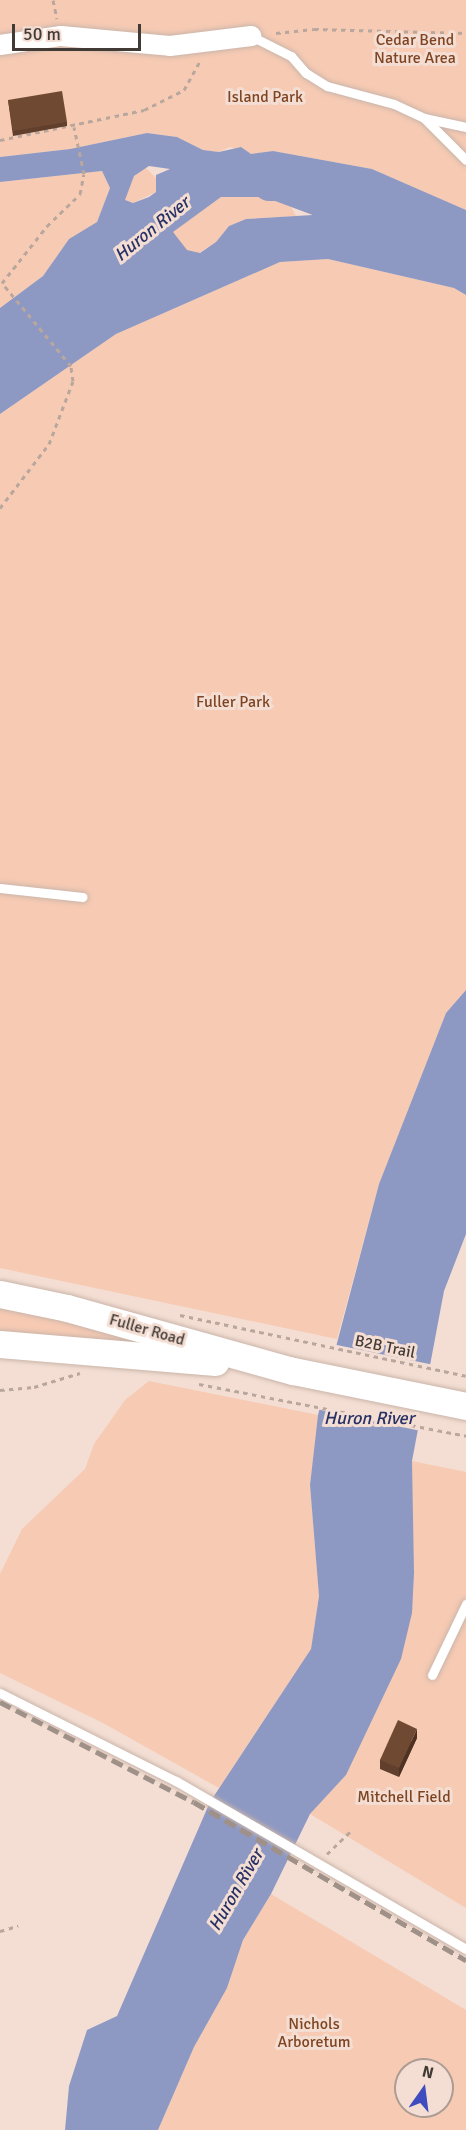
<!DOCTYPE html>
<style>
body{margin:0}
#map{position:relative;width:466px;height:2130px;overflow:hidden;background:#f4ded3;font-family:Signika,sans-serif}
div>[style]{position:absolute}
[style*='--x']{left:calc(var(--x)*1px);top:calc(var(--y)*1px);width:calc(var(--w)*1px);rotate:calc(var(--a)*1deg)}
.green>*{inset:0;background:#f6cab3}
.water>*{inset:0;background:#8e99c3}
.pier>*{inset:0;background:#f4ded3}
.river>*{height:32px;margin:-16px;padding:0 16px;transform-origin:16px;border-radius:16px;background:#8e99c3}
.path>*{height:3px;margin-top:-1.5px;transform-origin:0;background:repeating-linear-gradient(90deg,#b9a79e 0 4.5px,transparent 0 9px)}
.roads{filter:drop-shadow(0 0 2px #cab5aa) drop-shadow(0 0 2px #cab5aa)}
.lane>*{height:9px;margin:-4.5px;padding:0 4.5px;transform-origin:4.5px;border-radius:4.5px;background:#fff}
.street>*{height:20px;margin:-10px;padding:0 10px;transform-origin:10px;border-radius:10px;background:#fff}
.secondary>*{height:27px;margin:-13.5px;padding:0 13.5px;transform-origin:13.5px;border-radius:13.5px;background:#fff}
.rail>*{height:4.5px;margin-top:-2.25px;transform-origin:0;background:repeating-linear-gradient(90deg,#9f9088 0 12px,transparent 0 18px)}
.wall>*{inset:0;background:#603f2c}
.shaded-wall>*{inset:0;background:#4e3324}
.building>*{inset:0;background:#704933}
span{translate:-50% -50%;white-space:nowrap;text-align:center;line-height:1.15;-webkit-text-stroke:6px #f4ded3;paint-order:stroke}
.park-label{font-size:16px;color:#7f4522}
.street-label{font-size:16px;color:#423a35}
.water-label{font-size:18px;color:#283166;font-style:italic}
.north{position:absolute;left:394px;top:2058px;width:60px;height:60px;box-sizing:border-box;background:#f4ded3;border:2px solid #ad9c94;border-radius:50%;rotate:14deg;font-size:16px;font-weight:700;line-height:24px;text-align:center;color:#423a35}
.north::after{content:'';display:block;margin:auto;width:21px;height:27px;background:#3f4cc0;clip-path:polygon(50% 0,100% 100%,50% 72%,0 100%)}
.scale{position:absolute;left:12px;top:24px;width:129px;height:27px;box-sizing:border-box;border:3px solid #423a35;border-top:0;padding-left:8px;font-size:18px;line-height:21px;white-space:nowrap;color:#423a35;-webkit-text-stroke:4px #f4ded3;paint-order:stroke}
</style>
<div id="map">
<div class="green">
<div style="clip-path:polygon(0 0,466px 0,466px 210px,372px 169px,273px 151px,251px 154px,230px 147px,219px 152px,203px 150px,177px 137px,147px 133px,70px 149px,0 157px)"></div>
<div style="clip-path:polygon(146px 168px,159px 181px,156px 192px,133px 203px,124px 200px,134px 176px)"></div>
<div style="clip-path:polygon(102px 171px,110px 188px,97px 222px,69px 239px,43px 276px,0 308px,0 182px)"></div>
<div style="clip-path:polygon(221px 197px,286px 197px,296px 216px,246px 219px,229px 226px,216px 242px,199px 253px,186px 250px,172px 232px)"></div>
<div style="clip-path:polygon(328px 259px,454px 288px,466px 295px,466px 990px,446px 1013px,379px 1184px,337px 1339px,0 1268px,0 414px,116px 334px,280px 262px)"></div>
<div style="clip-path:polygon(0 1304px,226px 1354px,0 1335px)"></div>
<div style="clip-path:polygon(149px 1381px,318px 1415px,310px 1485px,319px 1596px,311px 1649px,219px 1788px,103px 1723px,0 1673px,0 1574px,22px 1529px,85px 1469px,94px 1444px,125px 1400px)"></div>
<div style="clip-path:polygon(412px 1461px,466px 1472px,466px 1908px,310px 1814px,346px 1775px,411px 1516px)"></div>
<div style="clip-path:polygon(evenodd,271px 1894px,466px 2010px,466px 2130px,158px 2130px,194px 2047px,227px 1988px,243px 1940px,271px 1894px,406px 2070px,442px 2070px,442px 2106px,406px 2106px,406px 2070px)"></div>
</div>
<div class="water">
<div style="clip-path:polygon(evenodd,147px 133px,177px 137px,203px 150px,219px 152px,241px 147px,251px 154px,273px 151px,372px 169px,466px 210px,466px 295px,454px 288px,328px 259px,280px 262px,116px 334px,0 414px,0 308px,43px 276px,69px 239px,97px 222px,110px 188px,102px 171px,0 182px,0 157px,70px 149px,147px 133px,149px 166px,170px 169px,156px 175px,156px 192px,149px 197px,133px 203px,125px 200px,134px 176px,149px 166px,147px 133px,221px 197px,322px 197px,346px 213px,246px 219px,229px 226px,216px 242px,200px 253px,187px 250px,173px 232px,221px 197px)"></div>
<div style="clip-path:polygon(466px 990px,466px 1234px,444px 1291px,412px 1461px,414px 1573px,412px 1613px,401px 1659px,346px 1775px,310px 1814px,271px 1894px,243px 1940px,227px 1988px,194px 2047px,158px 2130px,65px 2130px,69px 2086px,87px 2030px,117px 2016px,210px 1802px,311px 1649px,319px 1596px,310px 1485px,318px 1415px,379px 1184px,446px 1013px)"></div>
</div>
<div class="pier">
<div style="clip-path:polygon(332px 1344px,434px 1365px,421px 1431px,316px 1409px)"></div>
</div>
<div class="river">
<div style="--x:269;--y:185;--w:9;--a:0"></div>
<div style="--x:278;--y:185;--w:109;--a:20.4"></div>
</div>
<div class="path">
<div style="--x:53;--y:0;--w:19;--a:78"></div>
<div style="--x:276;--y:33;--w:38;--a:-6"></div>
<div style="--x:314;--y:29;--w:152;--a:1.5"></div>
<div style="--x:0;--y:140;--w:147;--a:-11.8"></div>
<div style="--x:144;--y:110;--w:45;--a:-26.6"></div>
<div style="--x:184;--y:90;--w:33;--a:-61"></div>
<div style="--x:2;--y:283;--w:73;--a:-51.7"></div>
<div style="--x:47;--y:226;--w:46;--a:-44.1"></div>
<div style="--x:80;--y:194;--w:20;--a:-79"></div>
<div style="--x:84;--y:174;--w:48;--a:-102"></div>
<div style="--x:0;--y:508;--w:81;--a:-52.6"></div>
<div style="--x:49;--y:444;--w:67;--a:-69.1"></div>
<div style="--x:73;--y:381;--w:15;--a:-98"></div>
<div style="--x:71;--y:366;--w:108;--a:-129.7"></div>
<div style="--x:180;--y:1315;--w:292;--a:12"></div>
<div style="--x:199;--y:1384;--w:272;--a:11"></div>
<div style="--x:0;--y:1390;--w:34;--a:-5"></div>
<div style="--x:34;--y:1387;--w:48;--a:-16.9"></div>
<div style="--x:327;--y:1854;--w:36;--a:-44"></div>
<div style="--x:0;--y:1931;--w:19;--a:-16"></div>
</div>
<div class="roads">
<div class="lane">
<div style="--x:251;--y:36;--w:45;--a:26.6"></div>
<div style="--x:291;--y:56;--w:23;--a:49"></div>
<div style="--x:306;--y:73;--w:25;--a:32"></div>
<div style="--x:327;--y:86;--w:69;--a:15"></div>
<div style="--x:394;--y:104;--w:33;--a:25"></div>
<div style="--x:424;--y:118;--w:43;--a:12.1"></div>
<div style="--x:424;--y:118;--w:59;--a:45"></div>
<div style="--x:0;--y:888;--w:83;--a:6.2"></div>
<div style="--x:432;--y:1675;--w:79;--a:-64.4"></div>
<div style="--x:0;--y:1693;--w:197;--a:26.6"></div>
<div style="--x:176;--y:1781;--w:335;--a:30.1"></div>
</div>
<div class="street">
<div style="--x:0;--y:45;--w:62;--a:-8.4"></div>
<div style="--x:61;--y:36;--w:109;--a:5.2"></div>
<div style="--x:170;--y:46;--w:82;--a:-7"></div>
</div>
<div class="secondary">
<div style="--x:0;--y:1294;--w:68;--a:11.8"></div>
<div style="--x:67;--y:1308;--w:235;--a:15.6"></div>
<div style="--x:293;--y:1371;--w:177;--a:11.4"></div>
<div style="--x:0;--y:1344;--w:216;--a:4.8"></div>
</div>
</div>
<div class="rail">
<div style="--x:0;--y:1702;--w:218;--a:27.3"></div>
<div style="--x:194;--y:1802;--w:315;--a:30.2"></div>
</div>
<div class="wall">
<div style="clip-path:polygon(8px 100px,67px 122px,67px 126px,13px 136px)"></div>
<div style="clip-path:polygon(417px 1738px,399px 1777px,380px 1769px,380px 1760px)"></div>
</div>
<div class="shaded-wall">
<div style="clip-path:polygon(417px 1729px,417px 1738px,399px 1777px,399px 1768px)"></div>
</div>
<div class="building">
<div style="clip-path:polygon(62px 91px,67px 122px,13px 131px,8px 100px)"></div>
<div style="clip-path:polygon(398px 1720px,417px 1729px,399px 1768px,380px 1760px)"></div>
</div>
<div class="park-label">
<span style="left:415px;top:49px">Cedar Bend<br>Nature Area</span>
<span style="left:265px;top:97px">Island Park</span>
<span style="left:233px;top:702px">Fuller Park</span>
<span style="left:404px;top:1797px">Mitchell Field</span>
<span style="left:314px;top:2033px">Nichols<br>Arboretum</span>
</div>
<div class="street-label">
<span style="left:147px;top:1330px;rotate:16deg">Fuller Road</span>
<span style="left:385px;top:1347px;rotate:12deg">B2B Trail</span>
</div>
<div class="water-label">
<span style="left:152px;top:229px;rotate:-39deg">Huron River</span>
<span style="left:369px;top:1418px">Huron River</span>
<span style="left:236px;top:1890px;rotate:-60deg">Huron River</span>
</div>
<div class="north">N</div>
<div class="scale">50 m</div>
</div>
